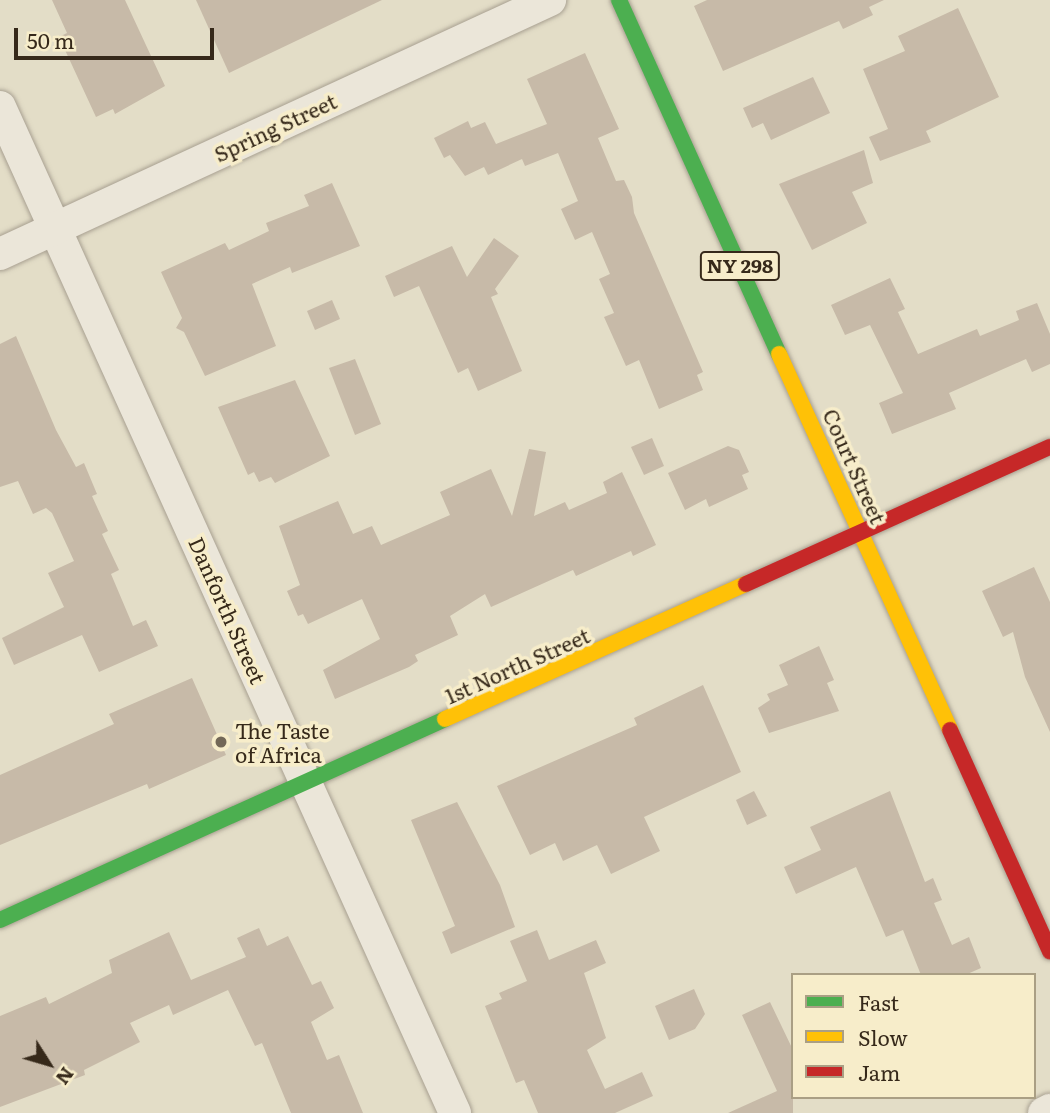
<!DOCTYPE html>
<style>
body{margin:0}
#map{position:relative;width:1050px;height:1113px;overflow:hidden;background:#e3ddc7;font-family:Literata,serif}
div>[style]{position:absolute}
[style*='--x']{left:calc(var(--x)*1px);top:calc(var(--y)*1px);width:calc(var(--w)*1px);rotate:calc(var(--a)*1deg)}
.building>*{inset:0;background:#c7baa8}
.roads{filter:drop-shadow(0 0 2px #a8a091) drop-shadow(0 0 2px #a8a091)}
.street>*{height:32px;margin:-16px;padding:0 16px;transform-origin:16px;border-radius:16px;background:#ebe6d9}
.fast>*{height:16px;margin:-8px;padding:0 8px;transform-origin:8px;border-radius:8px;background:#4caf50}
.slow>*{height:16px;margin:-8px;padding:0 8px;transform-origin:8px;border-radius:8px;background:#ffc107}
.jam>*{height:16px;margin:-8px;padding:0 8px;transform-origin:8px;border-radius:8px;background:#c62828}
.dots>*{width:19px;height:19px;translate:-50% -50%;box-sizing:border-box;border:4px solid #f7edca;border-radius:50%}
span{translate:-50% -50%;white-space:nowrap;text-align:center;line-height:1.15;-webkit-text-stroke:7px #f7edca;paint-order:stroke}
.shield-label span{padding:2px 5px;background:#f7edca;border:2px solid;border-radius:5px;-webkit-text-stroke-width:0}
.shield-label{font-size:19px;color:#36291a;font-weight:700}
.street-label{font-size:21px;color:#36291a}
.poi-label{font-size:21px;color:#36291a}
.left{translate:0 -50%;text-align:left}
.legend{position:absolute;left:791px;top:973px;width:245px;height:126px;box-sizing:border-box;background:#f7edca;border:2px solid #aa9f84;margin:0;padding:9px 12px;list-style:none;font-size:21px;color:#36291a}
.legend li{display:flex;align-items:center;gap:14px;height:35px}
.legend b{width:35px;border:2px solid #aa9f84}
.north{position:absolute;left:14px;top:1029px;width:70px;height:70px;-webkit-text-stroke:5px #f7edca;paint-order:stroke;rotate:127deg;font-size:19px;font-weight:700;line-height:28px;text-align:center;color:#36291a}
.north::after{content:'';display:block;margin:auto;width:24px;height:32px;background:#36291a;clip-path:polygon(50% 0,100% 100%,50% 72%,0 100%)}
.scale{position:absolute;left:14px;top:28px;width:200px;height:32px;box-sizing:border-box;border:4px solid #36291a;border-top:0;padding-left:9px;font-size:21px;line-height:24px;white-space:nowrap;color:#36291a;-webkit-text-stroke:5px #f7edca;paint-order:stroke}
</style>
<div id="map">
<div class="building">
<div style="clip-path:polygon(52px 0,125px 0,165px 86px,115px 114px,113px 109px,96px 117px,59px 37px,67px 33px)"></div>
<div style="clip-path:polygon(196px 0,382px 0,229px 73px)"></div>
<div style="clip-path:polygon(707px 0,884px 0,869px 7px,873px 15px,843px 29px,839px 21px,723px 71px,694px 6px)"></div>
<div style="clip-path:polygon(958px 8px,999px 97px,926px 131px,931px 142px,880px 161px,869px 137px,888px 129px,863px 69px,905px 51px,898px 36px)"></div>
<div style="clip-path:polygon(585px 53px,619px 129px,598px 138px,616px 181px,624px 180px,632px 197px,634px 213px,703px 372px,697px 375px,703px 390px,659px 409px,639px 360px,626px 366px,604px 317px,614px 313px,599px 279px,610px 274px,592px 232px,575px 240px,561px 209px,578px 201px,558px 153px,525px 166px,522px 159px,488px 175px,484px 167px,465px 176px,450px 155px,444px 158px,434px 138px,468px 121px,471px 128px,485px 122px,496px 144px,547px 124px,527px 79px)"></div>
<div style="clip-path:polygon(813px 77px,830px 113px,771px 140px,763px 123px,752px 128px,743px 108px)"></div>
<div style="clip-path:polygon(864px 150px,873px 183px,852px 192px,867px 223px,812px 250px,779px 184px)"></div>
<div style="clip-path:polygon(332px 183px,360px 246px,292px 273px,290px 267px,252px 284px,276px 346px,205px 376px,184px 332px,176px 328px,182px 318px,161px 272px,225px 243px,229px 250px,269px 231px,266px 223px,309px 206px,304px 195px)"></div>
<div style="clip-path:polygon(494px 238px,519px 256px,495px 289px,498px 294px,491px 297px,522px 371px,478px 391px,468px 368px,458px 373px,419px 286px,394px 297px,385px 276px,452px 246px,467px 277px)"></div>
<div style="clip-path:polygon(890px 278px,905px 309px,898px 312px,918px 354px,977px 329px,980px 336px,1019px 320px,1016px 311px,1037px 303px,1050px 334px,1050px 364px,1032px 372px,1026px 359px,949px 393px,956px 409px,892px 434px,879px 403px,903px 393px,870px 325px,845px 335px,831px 305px)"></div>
<div style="clip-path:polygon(332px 300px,340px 319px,315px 330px,307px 311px)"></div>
<div style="clip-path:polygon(16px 336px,56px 430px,76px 467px,84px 463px,97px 494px,92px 496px,108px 531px,102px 534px,119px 570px,111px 574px,133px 626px,146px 620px,158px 646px,99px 672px,82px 635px,14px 665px,2px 638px,64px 607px,48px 573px,74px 561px,52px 513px,46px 508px,33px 514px,18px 481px,0 487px,0 344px)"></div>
<div style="clip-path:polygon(355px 359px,381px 424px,355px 435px,329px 368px)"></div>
<div style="clip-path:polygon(295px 380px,330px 456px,275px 483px,271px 477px,259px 482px,254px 472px,248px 475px,218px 407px)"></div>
<div style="clip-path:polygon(652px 438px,664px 466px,644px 475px,631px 447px)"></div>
<div style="clip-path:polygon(728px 446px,739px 450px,749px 472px,742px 475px,748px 489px,709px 507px,706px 499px,685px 510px,668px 473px)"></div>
<div style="clip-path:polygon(529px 449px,546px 452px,534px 516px,565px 502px,569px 510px,607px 493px,603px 482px,622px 472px,656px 545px,633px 556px,631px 551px,576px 576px,573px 570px,491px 607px,485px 594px,450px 616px,458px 635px,415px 655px,418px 661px,409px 667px,335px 699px,323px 670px,380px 639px,362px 599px,308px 624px,303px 614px,298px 616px,287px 591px,300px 585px,279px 526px,338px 501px,353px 534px,372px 526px,381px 545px,450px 515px,440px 492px,491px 469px,512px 516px)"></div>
<div style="clip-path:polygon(1034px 567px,1050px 602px,1050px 732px,1025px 677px,1013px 632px,1003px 637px,982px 591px)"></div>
<div style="clip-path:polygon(819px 646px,834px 680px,827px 683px,839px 711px,769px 733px,758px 708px,770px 700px,767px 694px,788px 685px,779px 665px)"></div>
<div style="clip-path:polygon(192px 678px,226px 755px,149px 789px,147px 784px,0 845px,0 775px,114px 724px,109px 714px)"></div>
<div style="clip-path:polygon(703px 685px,741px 772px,644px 817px,660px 851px,611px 874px,597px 845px,563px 861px,555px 843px,530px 855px,497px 786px,637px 725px,634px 718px)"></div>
<div style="clip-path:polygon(754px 791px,767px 816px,747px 825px,736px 800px)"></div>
<div style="clip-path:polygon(890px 791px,925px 882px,933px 878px,942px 900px,934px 903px,952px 945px,969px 937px,981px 968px,965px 975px,921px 975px,903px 930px,886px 937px,856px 867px,796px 894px,784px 867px,821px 850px,810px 827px)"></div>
<div style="clip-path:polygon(457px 802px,500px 885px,515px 927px,451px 954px,442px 932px,455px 926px,411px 820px)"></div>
<div style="clip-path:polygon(259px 928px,267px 946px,288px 936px,312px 985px,321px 981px,334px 1008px,311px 1022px,327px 1060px,339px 1055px,363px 1113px,291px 1113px,262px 1043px,255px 1046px,228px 990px,173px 1015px,169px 1005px,130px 1023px,140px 1042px,84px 1070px,85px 1075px,0 1107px,0 1016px,46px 997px,49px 1004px,112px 973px,109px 960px,169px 932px,191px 980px,246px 957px,237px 938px)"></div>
<div style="clip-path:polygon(537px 930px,549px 960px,596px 940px,606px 963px,584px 973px,606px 1038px,587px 1050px,605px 1089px,642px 1072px,653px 1096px,615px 1113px,538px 1113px,524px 1080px,516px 1083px,485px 1006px,502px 999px,499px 993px,527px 981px,510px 941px)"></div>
<div style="clip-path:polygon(694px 989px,705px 1014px,695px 1029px,669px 1040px,655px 1006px)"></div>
<div style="clip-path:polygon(770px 1002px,793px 1050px,793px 1113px,728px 1113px,777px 1091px,742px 1015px)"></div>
</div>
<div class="roads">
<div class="street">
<div style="--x:0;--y:107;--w:1104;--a:65.66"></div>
<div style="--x:0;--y:254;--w:606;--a:-24.79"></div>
<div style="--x:1044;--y:1113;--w:7;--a:-27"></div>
</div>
<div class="fast">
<div style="--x:619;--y:0;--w:388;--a:65.7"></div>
<div style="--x:0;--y:920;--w:488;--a:-24.3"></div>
</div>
<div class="slow">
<div style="--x:779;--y:354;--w:413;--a:65.5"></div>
<div style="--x:445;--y:719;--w:330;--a:-24.2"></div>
</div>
<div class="jam">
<div style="--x:746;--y:584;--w:333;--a:-24.3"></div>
<div style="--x:950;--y:730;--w:243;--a:65.7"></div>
</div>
</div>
<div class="dots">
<div style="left:221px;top:742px;background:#736857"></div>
</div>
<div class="shield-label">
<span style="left:740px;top:266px">NY 298</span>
</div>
<div class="street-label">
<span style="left:275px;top:127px;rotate:-25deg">Spring Street</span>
<span style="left:855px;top:466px;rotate:66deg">Court Street</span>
<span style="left:228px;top:610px;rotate:66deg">Danforth Street</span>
<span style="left:517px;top:665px;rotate:-24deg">1st North Street</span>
</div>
<div class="poi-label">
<span class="left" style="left:235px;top:742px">The Taste<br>of Africa</span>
</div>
<ul class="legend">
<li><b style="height:9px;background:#4caf50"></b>Fast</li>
<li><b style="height:9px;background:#ffc107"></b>Slow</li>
<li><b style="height:9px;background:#c62828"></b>Jam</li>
</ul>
<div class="north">N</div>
<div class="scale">50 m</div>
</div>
